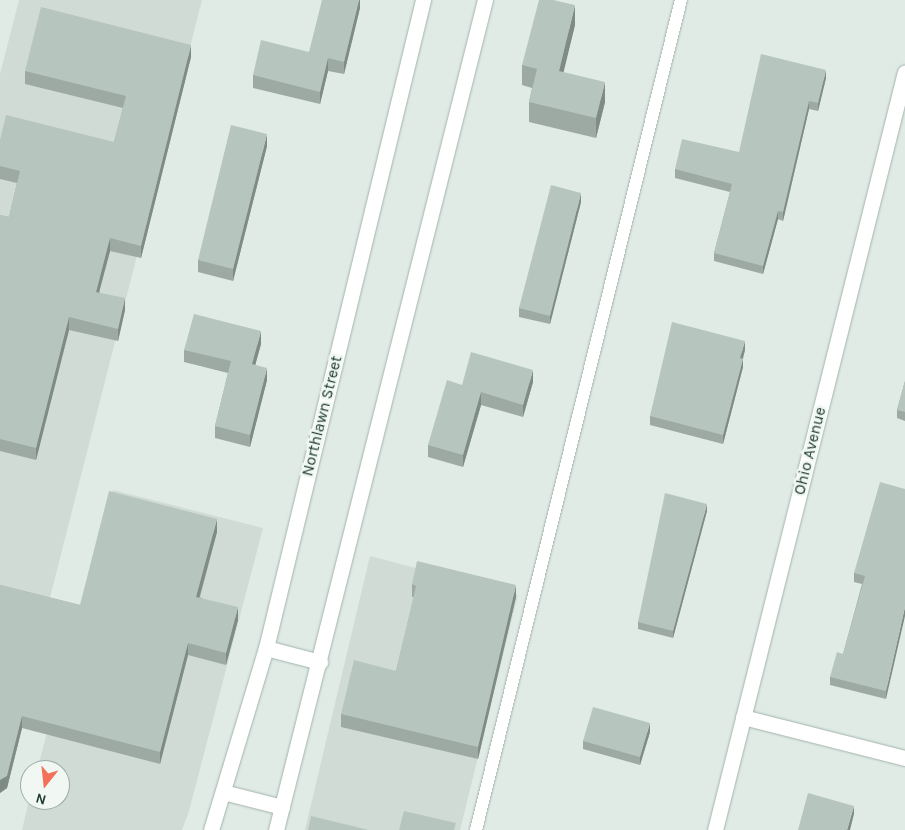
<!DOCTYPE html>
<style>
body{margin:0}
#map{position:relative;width:905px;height:830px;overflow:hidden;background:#e0ebe6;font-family:Karla,sans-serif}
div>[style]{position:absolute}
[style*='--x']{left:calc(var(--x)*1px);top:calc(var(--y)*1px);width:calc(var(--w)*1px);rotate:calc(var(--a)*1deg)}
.built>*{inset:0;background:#cfdbd4}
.roads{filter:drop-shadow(0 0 1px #a3b3ac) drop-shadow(0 0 1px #a3b3ac)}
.service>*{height:12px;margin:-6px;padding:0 6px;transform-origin:6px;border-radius:6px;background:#fff}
.minor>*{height:15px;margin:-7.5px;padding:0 7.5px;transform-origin:7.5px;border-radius:7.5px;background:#fff}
.wall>*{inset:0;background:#9daaa3}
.shaded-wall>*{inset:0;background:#7f8b85}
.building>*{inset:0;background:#b6c6be}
span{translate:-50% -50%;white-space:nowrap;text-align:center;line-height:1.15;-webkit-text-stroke:5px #f1f8f4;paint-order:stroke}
.street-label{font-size:16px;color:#213c32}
.north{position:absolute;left:20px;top:760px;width:50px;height:50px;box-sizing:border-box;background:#f1f8f4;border:1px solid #9eada6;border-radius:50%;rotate:196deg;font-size:14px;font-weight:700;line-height:20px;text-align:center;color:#213c32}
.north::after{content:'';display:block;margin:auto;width:18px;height:22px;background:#f27158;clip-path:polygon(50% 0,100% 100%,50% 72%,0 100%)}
</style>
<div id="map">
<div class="built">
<div style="clip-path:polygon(19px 0,202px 0,0 794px,0 74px)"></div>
<div style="clip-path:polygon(113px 490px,263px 528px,189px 811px,182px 830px,22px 830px,30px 796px,30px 800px,60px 800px,60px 770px,37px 770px)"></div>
<div style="clip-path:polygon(370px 556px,518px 595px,460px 830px,305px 830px)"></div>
</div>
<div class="roads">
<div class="service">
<div style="--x:476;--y:830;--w:855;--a:-76.13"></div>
</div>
<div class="minor">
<div style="--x:266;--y:648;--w:56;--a:14.5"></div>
<div style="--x:743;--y:717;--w:167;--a:14.2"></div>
<div style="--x:223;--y:792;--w:61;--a:14.3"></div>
<div style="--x:211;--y:830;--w:190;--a:-73.2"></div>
<div style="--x:266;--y:648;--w:667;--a:-76.38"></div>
<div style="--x:276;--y:830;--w:856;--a:-75.87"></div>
<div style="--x:715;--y:830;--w:781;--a:-75.93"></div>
</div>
</div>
<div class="wall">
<div style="clip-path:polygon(360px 0,360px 8px,344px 74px,328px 71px,320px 104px,253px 88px,253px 75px,309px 52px)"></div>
<div style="clip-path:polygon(575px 25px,563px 72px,605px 102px,596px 138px,529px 122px,529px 102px,532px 88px,522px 85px,522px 65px)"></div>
<div style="clip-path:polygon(191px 57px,141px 258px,110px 251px,99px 292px,125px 310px,118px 341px,69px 330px,36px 460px,0 451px,0 215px,9px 217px,17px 183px,0 179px,0 140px,114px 142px,123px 108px,25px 84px,25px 71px)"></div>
<div style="clip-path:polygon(826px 78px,818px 111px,809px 109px,783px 221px,778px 219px,763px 274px,714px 261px,714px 253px,730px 192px,675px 178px,675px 169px,739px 152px)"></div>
<div style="clip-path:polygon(267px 146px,233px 281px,198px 272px,198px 260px)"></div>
<div style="clip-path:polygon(581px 202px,550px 324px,519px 317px,519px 308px)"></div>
<div style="clip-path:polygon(261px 344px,255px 365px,267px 380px,250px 447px,215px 438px,215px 426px,228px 373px,184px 362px,184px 350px)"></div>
<div style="clip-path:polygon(745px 350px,743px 359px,743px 367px,723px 444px,650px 425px,650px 416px)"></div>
<div style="clip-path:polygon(905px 381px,905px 421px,897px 418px,897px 410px)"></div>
<div style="clip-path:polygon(533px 382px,523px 417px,481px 405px,463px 467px,428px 457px,428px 445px,462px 385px)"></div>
<div style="clip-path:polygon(905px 489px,886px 699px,830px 685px,830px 677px,843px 654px,862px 584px,854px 582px,854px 573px)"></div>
<div style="clip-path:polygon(707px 511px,673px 638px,638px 629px,638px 622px)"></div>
<div style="clip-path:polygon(217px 532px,200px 597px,238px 620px,226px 665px,188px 655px,160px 764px,22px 728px,7px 788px,0 793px,0 585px,80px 605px)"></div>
<div style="clip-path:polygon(412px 584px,516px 597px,478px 759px,341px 727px,341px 714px,396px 671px,414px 597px,412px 597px)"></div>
<div style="clip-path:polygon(650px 732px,640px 765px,583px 749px,583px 741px)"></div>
</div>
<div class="shaded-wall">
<div style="clip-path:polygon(359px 0,360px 0,360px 8px,344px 74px,344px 62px)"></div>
<div style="clip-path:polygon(575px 5px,575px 25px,559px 91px,559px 71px)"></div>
<div style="clip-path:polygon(191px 45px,191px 57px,141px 258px,141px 246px)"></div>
<div style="clip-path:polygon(328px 58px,328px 71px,320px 104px,320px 92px)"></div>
<div style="clip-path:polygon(826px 70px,826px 78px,818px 111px,818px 103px)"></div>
<div style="clip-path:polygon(605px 82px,605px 102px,596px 138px,596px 118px)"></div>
<div style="clip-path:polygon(809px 101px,809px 109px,783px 221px,783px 212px)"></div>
<div style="clip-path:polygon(267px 134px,267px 146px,233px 281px,233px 269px)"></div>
<div style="clip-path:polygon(581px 193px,581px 202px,550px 324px,550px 316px)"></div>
<div style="clip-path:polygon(778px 211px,778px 219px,763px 274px,763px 266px)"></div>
<div style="clip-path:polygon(110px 238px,110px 251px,96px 304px,96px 292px)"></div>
<div style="clip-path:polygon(125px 298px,125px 310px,118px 341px,118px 329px)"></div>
<div style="clip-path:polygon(69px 317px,69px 330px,36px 460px,36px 448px)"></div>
<div style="clip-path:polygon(261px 331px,261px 344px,252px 377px,252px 364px)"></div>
<div style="clip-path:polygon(745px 341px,745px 350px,740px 367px,740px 358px)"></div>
<div style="clip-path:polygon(743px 359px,743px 367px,723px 444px,723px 435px)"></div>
<div style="clip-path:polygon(267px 368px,267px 380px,250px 447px,250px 435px)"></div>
<div style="clip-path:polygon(533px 370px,533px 382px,523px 417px,523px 405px)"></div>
<div style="clip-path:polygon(481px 392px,481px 405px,463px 467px,463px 455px)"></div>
<div style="clip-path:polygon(707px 504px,707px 511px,673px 638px,673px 631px)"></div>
<div style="clip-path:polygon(217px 519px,217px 532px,196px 609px,196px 597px)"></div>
<div style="clip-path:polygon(516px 585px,516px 597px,478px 759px,478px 747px)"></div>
<div style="clip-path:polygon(238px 607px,238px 620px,226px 665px,226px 653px)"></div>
<div style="clip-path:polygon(905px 607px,905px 616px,886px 699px,886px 691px)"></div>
<div style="clip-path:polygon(188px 643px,188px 655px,160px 764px,160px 752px)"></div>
<div style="clip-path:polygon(22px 716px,22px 728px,7px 788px,0 793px,0 780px)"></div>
<div style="clip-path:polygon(650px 723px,650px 732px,640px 765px,640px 757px)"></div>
<div style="clip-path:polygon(854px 806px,854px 814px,850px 830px,847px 830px)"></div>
</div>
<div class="building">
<div style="clip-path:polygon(322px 0,359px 0,344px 62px,328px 58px,320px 92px,253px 75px,261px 40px,309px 52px)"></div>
<div style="clip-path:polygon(539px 0,553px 0,575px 5px,559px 71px,605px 82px,596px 118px,529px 102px,537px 69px,522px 65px)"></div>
<div style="clip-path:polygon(41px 7px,191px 45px,141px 246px,110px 238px,96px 292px,125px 298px,118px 329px,69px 317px,36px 448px,0 439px,0 215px,9px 217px,20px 171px,0 166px,0 140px,6px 115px,114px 142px,126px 96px,25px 71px)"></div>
<div style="clip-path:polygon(761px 54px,826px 70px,818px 103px,809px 101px,783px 212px,778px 211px,763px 266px,714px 253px,732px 184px,675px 169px,682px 139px,739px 152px)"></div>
<div style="clip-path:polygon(231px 125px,267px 134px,233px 269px,198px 260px)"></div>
<div style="clip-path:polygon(551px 185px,581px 193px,550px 316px,519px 308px)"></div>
<div style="clip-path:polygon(194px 314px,261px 331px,252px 364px,267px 368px,250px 435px,215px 426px,231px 361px,184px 350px)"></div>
<div style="clip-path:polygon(672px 322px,745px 341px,740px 358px,743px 359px,723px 435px,650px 416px)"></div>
<div style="clip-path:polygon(471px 352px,533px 370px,523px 405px,481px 392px,463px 455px,428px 445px,447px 380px,462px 385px)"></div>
<div style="clip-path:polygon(905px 381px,905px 412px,897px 410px)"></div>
<div style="clip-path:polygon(880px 482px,905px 489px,905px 607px,886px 691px,830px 677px,837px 652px,843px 654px,865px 576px,854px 573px)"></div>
<div style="clip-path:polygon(109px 491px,217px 519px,196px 597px,238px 607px,226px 653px,188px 643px,160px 752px,22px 716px,7px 776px,0 780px,0 585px,80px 605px)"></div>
<div style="clip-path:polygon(665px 493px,707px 504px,673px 631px,638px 622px)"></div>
<div style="clip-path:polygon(417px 561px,516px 585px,478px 747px,341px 714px,354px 660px,396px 671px,416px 586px,412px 584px)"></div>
<div style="clip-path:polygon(593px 707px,650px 723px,640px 757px,583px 741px)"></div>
<div style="clip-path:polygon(808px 793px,854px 806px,847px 830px,798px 830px)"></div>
<div style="clip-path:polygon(404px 811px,456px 823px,454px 830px,399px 830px)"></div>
<div style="clip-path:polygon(311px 816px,369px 830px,308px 830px)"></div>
</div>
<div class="street-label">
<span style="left:322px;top:416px;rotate:-76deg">Northlawn Street</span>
<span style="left:810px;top:451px;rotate:-76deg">Ohio Avenue</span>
</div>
<div class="north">N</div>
</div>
